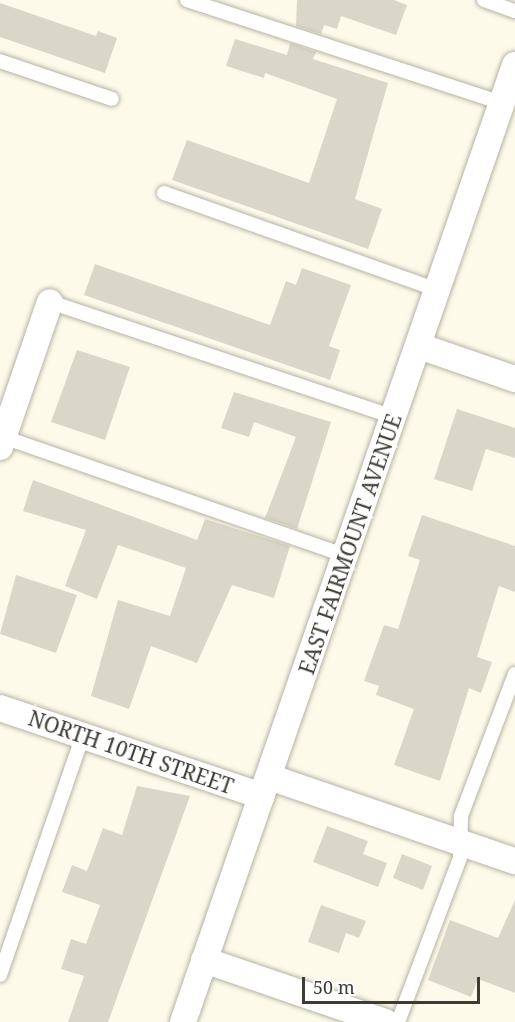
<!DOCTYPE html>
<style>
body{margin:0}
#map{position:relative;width:515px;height:1022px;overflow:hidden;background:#fdfaea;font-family:"Noto Serif",serif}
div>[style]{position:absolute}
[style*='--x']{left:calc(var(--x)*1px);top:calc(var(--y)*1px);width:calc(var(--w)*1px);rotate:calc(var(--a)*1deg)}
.building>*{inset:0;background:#dad7c8}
.roads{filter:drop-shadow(0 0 2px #b6b3a4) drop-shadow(0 0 2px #b6b3a4)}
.lane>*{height:14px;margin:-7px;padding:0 7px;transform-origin:7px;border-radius:7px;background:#fff}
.street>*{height:26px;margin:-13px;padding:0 13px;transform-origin:13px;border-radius:13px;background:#fff}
span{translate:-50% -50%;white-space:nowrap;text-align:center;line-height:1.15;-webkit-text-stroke:6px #fff;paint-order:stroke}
.street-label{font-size:21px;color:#3c3b34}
.scale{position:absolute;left:302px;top:977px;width:178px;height:27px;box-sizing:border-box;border:3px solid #3c3b34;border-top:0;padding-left:8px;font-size:18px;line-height:21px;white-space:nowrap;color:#3c3b34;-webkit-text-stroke:4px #fff;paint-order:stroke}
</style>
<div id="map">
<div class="building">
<div style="clip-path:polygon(297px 0,394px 0,407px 5px,396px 35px,341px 16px,337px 29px,324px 25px,321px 34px,296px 26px)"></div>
<div style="clip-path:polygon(0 3px,96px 36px,98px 31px,117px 38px,105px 73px,0 37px)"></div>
<div style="clip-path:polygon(235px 39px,287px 55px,290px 43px,316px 52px,313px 59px,388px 83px,355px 199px,382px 209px,368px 249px,172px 180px,187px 140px,309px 183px,337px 99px,265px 73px,264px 78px,226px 66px)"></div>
<div style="clip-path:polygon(95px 264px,270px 325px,286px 281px,296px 285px,302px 268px,351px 285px,329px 346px,340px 350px,330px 380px,84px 295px)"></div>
<div style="clip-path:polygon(77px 350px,130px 367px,105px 440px,51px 422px)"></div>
<div style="clip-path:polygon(234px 392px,331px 422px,297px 529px,265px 518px,296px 437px,254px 422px,249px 437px,221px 428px)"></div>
<div style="clip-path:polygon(457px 409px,515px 428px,515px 458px,486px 449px,472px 491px,434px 479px)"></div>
<div style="clip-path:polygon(33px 480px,197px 540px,205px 519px,290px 546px,274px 598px,232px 585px,197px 663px,151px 646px,129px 709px,91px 696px,118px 600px,170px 616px,186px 568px,118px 545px,97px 599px,65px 586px,86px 530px,23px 511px)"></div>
<div style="clip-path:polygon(422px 515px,515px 546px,515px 592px,499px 586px,477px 657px,492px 662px,481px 693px,469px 688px,440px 781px,394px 765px,414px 709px,376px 695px,379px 686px,364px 681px,384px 625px,398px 629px,420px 560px,408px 556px)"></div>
<div style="clip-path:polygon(16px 575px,77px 595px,56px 653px,0 634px)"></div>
<div style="clip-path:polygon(137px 786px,190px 796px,108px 1022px,68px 1022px,84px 976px,61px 969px,71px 939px,86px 944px,100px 905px,62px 892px,72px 865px,87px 871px,103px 828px,122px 835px)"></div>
<div style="clip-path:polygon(327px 826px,368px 841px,363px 854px,387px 863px,378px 887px,313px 862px)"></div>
<div style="clip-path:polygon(402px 854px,432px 866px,423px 890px,393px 878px)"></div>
<div style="clip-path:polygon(515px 900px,515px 993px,478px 979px,471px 997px,428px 980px,450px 920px,498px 938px)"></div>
<div style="clip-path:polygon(321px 905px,366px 921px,359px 938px,346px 933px,339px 953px,308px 942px)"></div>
</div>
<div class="roads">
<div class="lane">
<div style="--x:187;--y:0;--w:331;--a:18.1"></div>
<div style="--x:484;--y:0;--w:33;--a:20"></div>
<div style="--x:0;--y:61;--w:118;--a:18.7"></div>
<div style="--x:164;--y:193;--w:291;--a:19.5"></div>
<div style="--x:50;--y:302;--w:363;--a:18.5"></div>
<div style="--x:3;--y:437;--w:364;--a:19.1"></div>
<div style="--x:0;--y:975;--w:254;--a:-70.9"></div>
<div style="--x:398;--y:1022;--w:175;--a:-69.3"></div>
<div style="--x:460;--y:858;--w:42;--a:-88.6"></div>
<div style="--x:461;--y:816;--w:152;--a:-69.2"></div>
</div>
<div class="street">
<div style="--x:419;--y:346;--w:102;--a:19"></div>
<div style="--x:0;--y:447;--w:153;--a:-71"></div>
<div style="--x:0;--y:708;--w:276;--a:18.6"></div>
<div style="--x:269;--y:777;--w:260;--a:18.9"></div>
<div style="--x:204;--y:960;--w:191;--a:18.9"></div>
<div style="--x:183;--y:1022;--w:1013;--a:-70.87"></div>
</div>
</div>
<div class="street-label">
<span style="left:350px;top:544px;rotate:-71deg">EAST FAIRMOUNT AVENUE</span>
<span style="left:131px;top:752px;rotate:19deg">NORTH 10TH STREET</span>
</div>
<div class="scale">50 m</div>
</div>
